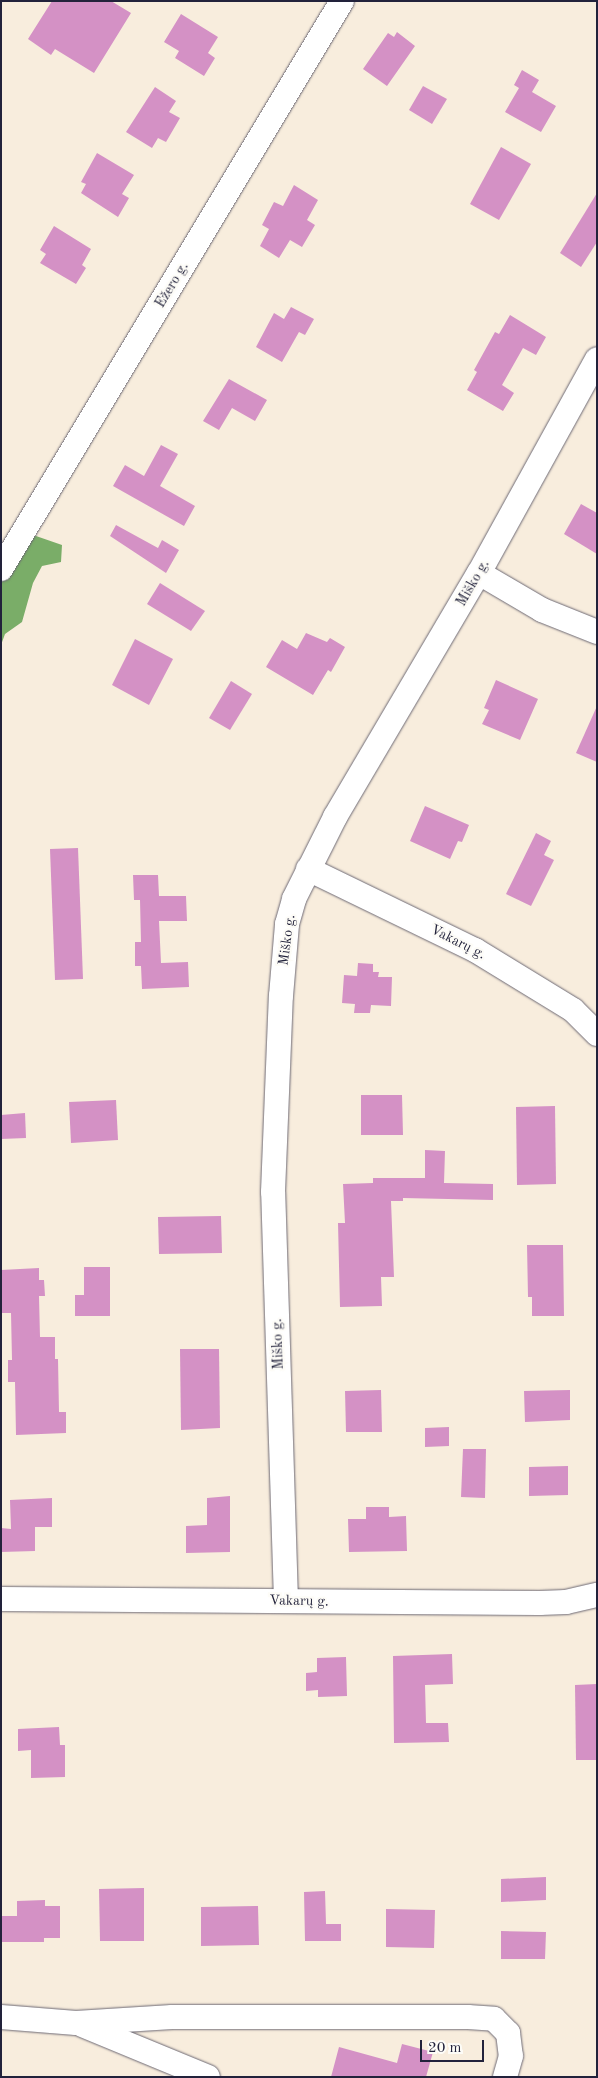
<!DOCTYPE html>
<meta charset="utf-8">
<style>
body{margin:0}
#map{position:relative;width:598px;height:2078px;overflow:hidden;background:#f8eddd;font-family:"Old Standard TT",serif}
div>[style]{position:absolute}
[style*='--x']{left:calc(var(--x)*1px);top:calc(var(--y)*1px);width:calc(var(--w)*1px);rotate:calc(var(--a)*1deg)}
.forest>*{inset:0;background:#7aad68}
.building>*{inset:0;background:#d491c5}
.roads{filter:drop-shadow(0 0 1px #6d6974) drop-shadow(0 0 1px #6d6974)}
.minor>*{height:24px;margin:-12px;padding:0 12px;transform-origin:12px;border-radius:12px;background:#fff}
span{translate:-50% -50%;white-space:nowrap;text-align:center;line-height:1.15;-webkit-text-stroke:4.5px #fdfcf7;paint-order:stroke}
.street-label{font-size:14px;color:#22223b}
.frame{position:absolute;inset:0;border:2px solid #22223b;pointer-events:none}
.scale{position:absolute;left:420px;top:2040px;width:64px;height:22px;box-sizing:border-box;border:2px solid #22223b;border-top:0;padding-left:6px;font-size:15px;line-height:18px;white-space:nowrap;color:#22223b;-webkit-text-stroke:4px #fdfcf7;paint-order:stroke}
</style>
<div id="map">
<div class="forest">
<div style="clip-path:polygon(36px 536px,62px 545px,61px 562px,42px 566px,33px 583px,22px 622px,5px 634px,1px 645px,1px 577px,27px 538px)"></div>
</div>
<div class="building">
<div style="clip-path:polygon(52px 1px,111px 1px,131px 13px,94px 73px,55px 49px,51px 55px,28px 39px)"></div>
<div style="clip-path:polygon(181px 14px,218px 37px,208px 53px,215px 58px,204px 76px,175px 58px,179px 51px,164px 42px)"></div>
<div style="clip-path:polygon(397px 32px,415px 46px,387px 86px,363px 69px,388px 33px,394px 37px)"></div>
<div style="clip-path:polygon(522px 70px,539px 80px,532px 92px,556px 106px,541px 132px,505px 112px,519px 88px,514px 85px)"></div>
<div style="clip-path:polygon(423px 86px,447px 99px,432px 124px,409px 110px)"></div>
<div style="clip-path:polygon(155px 87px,176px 101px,169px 112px,180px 118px,166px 142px,158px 138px,152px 148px,126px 132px)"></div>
<div style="clip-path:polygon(501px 147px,531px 164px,499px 220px,470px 204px)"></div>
<div style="clip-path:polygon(97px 153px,134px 175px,122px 194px,129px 198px,118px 217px,81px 193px,86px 184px,81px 182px)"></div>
<div style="clip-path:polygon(294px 185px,318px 200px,307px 220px,315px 225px,302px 247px,290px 240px,279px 258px,260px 246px,269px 229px,262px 225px,274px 202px,283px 206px)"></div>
<div style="clip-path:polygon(597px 193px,597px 242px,581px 267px,560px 253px)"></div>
<div style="clip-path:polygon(54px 226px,91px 249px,82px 265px,86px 268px,76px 284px,40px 263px,46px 254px,40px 250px)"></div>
<div style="clip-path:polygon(291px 307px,314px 319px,305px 335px,299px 332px,282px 362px,256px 347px,274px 313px,284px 319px)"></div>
<div style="clip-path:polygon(510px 315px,546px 337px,536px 355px,523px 348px,502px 385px,514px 393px,503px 411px,467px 390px,477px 372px,474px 370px,495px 332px,499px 334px)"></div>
<div style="clip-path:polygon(229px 379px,267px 400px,255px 421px,232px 408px,219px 430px,203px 421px)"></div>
<div style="clip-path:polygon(161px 445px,178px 454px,160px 486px,195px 506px,184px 526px,113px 486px,125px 465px,144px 476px)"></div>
<div style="clip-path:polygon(581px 504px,597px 513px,597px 554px,564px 534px)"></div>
<div style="clip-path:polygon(116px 525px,158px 548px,162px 540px,179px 550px,166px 573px,110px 536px)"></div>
<div style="clip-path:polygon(160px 583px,205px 611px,191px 631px,147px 604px)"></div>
<div style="clip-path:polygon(306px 633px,327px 642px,330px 638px,345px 647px,331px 672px,328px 670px,313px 695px,266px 667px,282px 640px,297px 649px)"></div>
<div style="clip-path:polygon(135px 639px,173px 659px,149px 705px,112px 685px)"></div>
<div style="clip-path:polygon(496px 680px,538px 699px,520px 740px,482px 724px,489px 710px,484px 708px)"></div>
<div style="clip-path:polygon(231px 681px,252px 694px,230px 730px,209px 718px)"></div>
<div style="clip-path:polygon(597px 706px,597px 762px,576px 753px)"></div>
<div style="clip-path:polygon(425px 806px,469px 825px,462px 842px,458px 841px,450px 859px,410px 841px)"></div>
<div style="clip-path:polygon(536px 833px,551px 841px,544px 855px,554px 860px,531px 906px,506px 894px)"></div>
<div style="clip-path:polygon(78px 848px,83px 979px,55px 980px,50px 849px)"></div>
<div style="clip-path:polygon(133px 875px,158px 875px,159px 896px,186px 896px,187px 921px,159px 921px,161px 963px,188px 962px,189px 987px,142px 989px,141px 966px,135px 966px,135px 942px,141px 942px,140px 900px,134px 900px)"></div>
<div style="clip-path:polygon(358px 963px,373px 964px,373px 972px,379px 972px,378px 977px,392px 977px,391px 1006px,371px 1005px,370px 1013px,354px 1013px,355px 1004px,342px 1003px,344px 975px,357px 976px)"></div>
<div style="clip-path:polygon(361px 1095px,402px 1095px,403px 1135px,361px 1135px)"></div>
<div style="clip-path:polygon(116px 1100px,118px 1140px,71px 1143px,69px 1102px)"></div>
<div style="clip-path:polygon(555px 1106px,556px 1184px,517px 1185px,516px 1107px)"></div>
<div style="clip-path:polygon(25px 1113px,26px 1138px,1px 1139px,1px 1115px)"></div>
<div style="clip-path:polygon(425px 1150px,445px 1151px,444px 1183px,493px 1184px,493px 1200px,403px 1198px,403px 1201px,391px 1201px,394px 1277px,381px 1277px,382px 1306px,340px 1307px,338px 1223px,345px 1223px,343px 1184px,373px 1183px,373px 1178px,425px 1178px)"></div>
<div style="clip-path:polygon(221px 1216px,222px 1253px,159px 1254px,158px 1217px)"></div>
<div style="clip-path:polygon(527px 1245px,563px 1245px,564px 1316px,532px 1316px,532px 1297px,528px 1297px)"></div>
<div style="clip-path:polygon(84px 1267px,110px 1267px,110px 1316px,75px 1316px,75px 1295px,84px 1295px)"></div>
<div style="clip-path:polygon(39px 1268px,39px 1280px,44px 1280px,45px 1296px,39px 1296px,40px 1337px,55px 1337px,55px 1359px,58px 1359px,59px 1412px,66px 1412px,66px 1433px,16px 1435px,15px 1382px,8px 1382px,8px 1360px,12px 1360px,11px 1313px,1px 1313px,1px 1270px)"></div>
<div style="clip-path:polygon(180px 1349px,219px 1349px,220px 1428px,181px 1430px)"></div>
<div style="clip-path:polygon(381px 1390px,382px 1432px,346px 1432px,345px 1391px)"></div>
<div style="clip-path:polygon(570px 1390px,570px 1420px,525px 1422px,524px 1391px)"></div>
<div style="clip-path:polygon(449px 1427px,449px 1446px,425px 1447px,425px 1428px)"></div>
<div style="clip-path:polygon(463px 1449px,486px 1449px,485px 1498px,461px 1497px)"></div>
<div style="clip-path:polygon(568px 1466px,568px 1495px,529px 1496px,529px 1467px)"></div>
<div style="clip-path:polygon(230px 1496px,230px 1552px,186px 1553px,186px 1526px,207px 1525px,207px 1498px)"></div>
<div style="clip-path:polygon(52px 1498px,52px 1527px,35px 1527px,35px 1551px,1px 1552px,1px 1528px,11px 1529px,10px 1500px)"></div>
<div style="clip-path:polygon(366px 1507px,389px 1507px,389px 1517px,406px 1516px,407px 1551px,349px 1552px,348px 1519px,366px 1519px)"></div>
<div style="clip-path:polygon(452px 1654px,453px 1684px,425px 1685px,426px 1723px,448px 1723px,449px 1742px,394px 1743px,393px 1656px)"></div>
<div style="clip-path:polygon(346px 1657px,347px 1696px,318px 1697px,318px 1690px,306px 1691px,306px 1673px,317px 1672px,317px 1658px)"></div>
<div style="clip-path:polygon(597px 1684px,597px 1760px,576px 1760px,575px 1685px)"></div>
<div style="clip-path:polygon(59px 1727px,60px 1745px,65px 1745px,65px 1777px,31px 1778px,31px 1750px,18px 1751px,18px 1729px)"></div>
<div style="clip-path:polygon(546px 1877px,546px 1900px,501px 1902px,501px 1879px)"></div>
<div style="clip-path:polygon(144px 1888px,144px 1941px,100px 1941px,99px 1889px)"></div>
<div style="clip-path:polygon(325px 1891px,326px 1924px,341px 1924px,341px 1941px,305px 1941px,304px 1892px)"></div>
<div style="clip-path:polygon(45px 1900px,45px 1906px,60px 1906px,60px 1938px,44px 1938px,44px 1942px,1px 1942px,1px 1916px,17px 1916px,17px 1901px)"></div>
<div style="clip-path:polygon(258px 1906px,259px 1945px,201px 1946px,201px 1907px)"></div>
<div style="clip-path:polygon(386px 1909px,435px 1910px,434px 1948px,386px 1947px)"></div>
<div style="clip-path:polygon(501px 1931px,546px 1932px,545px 1959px,501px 1959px)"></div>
<div style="clip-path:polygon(402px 2044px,433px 2052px,426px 2077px,331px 2077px,339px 2047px,397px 2063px)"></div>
</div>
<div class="roads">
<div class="minor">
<div style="--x:1;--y:569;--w:662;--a:-59.02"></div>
<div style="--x:479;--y:573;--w:73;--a:30.4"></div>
<div style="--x:542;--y:610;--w:59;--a:21.8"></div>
<div style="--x:308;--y:869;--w:186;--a:25.9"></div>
<div style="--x:475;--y:950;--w:115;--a:31.5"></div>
<div style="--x:573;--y:1010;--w:34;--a:45"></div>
<div style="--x:1;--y:1599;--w:539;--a:0.43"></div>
<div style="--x:540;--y:1603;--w:26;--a:-2"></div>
<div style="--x:566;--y:1602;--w:32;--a:-13"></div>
<div style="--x:286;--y:1601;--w:409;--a:-91.8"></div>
<div style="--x:273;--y:1192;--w:196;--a:-87.7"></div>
<div style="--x:281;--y:996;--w:72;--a:-85.2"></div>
<div style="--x:287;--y:924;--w:26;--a:-74"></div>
<div style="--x:294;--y:899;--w:92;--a:-63.4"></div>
<div style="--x:335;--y:817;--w:283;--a:-59.5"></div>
<div style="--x:479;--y:573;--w:244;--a:-61.1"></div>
<div style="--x:1;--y:2017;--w:75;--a:4.6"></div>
<div style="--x:76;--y:2023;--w:96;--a:-3.6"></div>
<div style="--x:172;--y:2017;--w:296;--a:0"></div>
<div style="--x:468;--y:2017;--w:26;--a:4"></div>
<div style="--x:494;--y:2019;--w:20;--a:45"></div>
<div style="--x:508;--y:2033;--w:23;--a:83"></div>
<div style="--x:511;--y:2056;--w:22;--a:106"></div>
<div style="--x:82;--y:2025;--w:136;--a:22.4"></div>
</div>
</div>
<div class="street-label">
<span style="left:172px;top:285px;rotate:-59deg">Ežero g.</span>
<span style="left:473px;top:583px;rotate:-60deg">Miško g.</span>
<span style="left:287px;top:940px;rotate:-82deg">Miško g.</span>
<span style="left:458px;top:942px;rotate:27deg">Vakarų g.</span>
<span style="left:278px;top:1344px;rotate:-92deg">Miško g.</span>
<span style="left:299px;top:1601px;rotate:1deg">Vakarų g.</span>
</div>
<div class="frame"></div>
<div class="scale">20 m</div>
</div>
